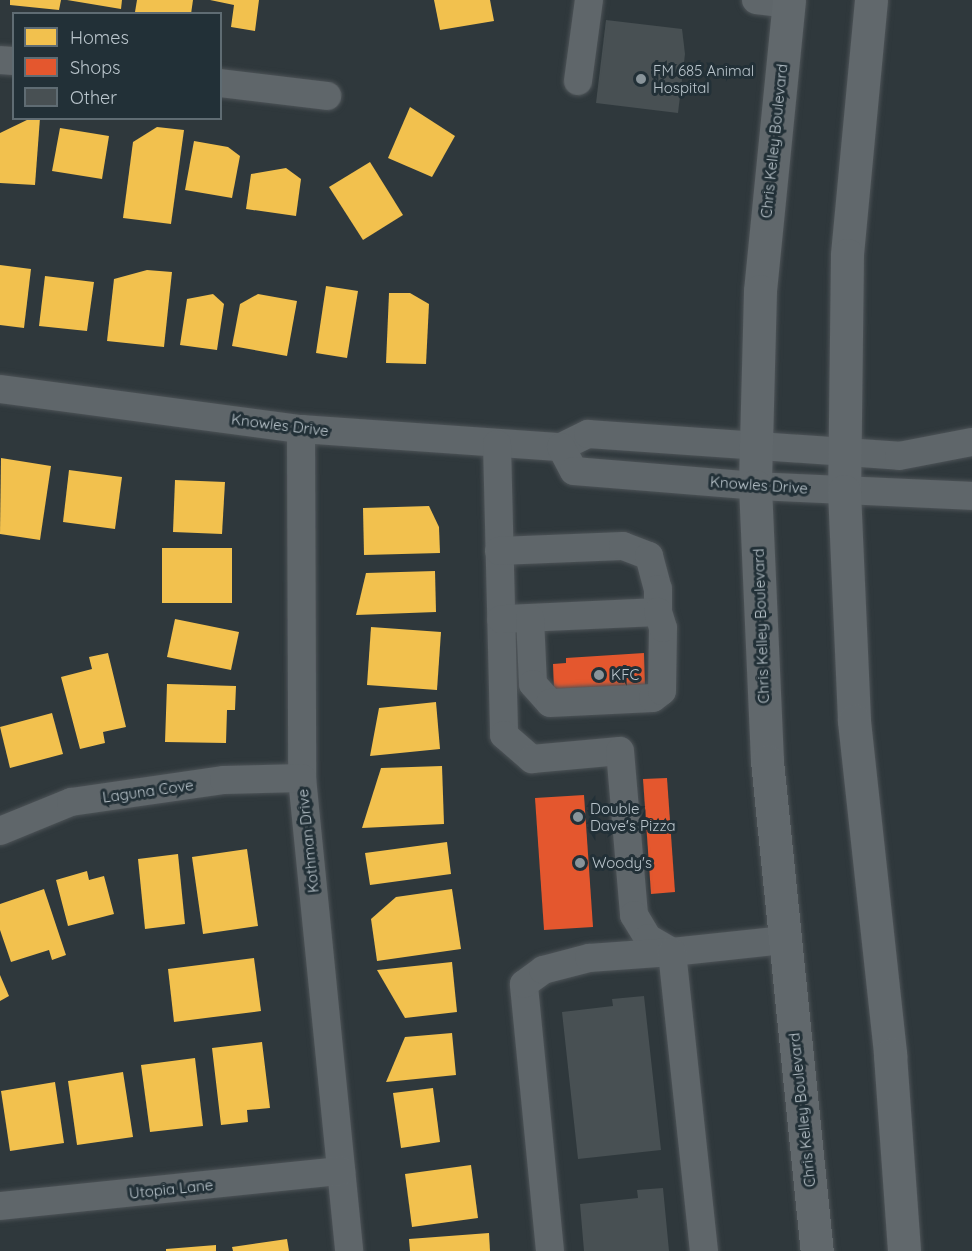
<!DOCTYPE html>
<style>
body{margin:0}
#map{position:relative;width:972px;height:1251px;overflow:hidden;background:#2f383c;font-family:Quicksand,sans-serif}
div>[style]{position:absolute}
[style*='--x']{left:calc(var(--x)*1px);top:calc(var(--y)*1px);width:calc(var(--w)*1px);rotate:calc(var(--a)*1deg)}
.homes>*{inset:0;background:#f2c14e}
.shops>*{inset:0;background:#e4572e}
.building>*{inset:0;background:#485053}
.roads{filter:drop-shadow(0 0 2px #4d5357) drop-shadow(0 0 2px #4d5357)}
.minor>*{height:28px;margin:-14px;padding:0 14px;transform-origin:14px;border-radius:14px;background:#5f666a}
.major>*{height:33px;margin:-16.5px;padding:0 16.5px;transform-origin:16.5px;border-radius:16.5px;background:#61686c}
.dots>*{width:16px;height:16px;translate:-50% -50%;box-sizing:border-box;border:3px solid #223037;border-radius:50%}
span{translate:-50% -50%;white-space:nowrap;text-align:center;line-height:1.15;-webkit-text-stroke:6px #223037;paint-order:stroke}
.poi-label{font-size:15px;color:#bac5cc}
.left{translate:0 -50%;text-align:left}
.street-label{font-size:15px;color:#bac5cc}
.legend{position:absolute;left:12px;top:12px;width:210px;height:108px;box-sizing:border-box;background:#223037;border:2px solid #5f6c73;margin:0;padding:8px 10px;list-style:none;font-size:18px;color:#bac5cc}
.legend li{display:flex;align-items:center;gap:12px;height:30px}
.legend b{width:30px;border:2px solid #5f6c73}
</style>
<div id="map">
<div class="homes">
<div style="clip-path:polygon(10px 0,61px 0,59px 10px,10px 5px)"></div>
<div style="clip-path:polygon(67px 0,122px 0,121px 9px)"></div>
<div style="clip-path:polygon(137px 0,193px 0,191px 14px,135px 12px)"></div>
<div style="clip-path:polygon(210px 0,259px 0,255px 31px,231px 27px,234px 5px)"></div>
<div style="clip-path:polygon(434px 0,490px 0,494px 21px,440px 30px)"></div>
<div style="clip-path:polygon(410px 107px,455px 136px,432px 177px,388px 158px)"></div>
<div style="clip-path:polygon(31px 118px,40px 118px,35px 185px,0 183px,0 133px)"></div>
<div style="clip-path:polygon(157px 127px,184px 130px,171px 224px,123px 218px,133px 142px)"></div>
<div style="clip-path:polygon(60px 128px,109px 136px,102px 179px,52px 171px)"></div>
<div style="clip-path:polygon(194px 141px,228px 147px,240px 156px,232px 198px,185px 190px)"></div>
<div style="clip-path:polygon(370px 162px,403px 215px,363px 240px,329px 187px)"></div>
<div style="clip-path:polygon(286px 168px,301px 179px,296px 216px,246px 209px,251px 174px)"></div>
<div style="clip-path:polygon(0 265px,31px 269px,24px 328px,0 325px)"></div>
<div style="clip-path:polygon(147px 270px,172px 272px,164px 347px,107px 341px,114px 279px)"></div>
<div style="clip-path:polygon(45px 276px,94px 282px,87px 331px,39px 326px)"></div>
<div style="clip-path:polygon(326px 286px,358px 291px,347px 358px,316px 353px)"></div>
<div style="clip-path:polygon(389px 293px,410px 293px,429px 304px,426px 364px,386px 363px)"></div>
<div style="clip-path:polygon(213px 294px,224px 304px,217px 350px,180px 345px,187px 299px)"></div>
<div style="clip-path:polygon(258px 294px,297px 301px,287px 356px,232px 346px,240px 304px)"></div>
<div style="clip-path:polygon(1px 458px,51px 466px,40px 540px,0 534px)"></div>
<div style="clip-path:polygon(69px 470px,122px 477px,115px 529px,63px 522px)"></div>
<div style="clip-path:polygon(175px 480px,225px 482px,222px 534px,173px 532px)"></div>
<div style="clip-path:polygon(429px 506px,439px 527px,440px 553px,364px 555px,363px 508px)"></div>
<div style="clip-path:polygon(162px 548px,232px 548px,232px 603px,162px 603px)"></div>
<div style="clip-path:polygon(435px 571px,436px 612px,356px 615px,366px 573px)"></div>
<div style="clip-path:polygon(175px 619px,239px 632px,231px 670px,167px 657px)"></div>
<div style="clip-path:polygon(371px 627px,441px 632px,437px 690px,367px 685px)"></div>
<div style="clip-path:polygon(108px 653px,126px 727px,103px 732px,105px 743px,80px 749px,61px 677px,92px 669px,89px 657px)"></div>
<div style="clip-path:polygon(167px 684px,236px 686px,235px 710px,227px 710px,226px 743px,165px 742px)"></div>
<div style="clip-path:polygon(436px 702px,440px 749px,370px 756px,379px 708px)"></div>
<div style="clip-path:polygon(52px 713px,63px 754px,10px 768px,0 727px)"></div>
<div style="clip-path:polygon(442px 766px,444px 824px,362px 828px,381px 768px)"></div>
<div style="clip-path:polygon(447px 842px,451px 874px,370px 885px,365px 853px)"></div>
<div style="clip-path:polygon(247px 849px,258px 926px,203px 934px,192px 857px)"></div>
<div style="clip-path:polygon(178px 854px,185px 924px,145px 929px,138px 859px)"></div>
<div style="clip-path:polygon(87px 871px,89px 880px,104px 876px,114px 914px,68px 926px,56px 880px)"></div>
<div style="clip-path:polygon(44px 889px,66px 955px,52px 960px,49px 950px,11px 962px,0 930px,0 904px)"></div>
<div style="clip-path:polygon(452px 889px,461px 949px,377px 961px,371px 919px,396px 897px)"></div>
<div style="clip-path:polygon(254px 958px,261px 1011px,174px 1022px,168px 969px)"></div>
<div style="clip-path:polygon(452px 962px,457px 1012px,405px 1018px,377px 970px)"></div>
<div style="clip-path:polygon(0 975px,9px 996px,0 1001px)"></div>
<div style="clip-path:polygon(452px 1033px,456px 1075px,386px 1082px,405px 1037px)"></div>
<div style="clip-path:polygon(262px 1042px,270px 1108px,247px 1110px,248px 1122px,221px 1125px,212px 1048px)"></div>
<div style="clip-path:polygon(195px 1058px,203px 1126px,150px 1132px,141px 1065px)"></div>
<div style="clip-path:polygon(123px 1072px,133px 1137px,77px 1145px,68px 1081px)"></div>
<div style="clip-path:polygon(55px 1082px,64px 1143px,10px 1151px,1px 1091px)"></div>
<div style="clip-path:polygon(433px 1088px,440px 1142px,401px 1148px,393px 1093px)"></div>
<div style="clip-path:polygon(471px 1165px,478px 1218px,412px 1227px,405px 1174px)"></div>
<div style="clip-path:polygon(489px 1233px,490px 1251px,410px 1251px,409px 1239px)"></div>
<div style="clip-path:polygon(287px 1239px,289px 1251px,233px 1251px,232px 1247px)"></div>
<div style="clip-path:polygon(216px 1245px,216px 1251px,166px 1251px,166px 1249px)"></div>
</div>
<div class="shops">
<div style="clip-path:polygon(644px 653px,645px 685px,554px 690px,553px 664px,566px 663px,566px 658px)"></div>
<div style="clip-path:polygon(667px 778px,675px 892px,651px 894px,643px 779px)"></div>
<div style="clip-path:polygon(584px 795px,593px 927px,544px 930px,535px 798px)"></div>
</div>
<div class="building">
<div style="clip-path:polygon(606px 20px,682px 29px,685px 54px,678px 113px,596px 103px)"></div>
<div style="clip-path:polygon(644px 996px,661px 1150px,578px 1159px,562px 1012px,613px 1006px,612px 999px)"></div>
<div style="clip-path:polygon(663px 1188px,669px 1251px,584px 1251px,580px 1204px,638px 1198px,637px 1190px)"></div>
</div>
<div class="roads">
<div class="minor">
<div style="--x:756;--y:0;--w:32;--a:7"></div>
<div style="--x:0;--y:60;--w:14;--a:4"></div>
<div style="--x:578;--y:81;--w:82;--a:-82.3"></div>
<div style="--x:220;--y:83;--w:108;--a:6.9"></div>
<div style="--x:0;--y:389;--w:304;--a:7.6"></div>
<div style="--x:301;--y:429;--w:261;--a:4"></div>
<div style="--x:561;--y:447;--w:30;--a:-26"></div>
<div style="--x:588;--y:434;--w:312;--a:4"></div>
<div style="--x:899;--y:456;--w:74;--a:-10.9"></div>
<div style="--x:301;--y:429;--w:349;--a:89.8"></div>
<div style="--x:302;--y:778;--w:475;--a:84.3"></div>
<div style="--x:497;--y:444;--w:291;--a:88.6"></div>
<div style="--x:504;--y:735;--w:37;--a:41"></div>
<div style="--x:532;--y:759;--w:88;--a:-5.2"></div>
<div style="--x:620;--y:751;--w:165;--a:85.1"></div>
<div style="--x:634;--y:915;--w:27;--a:59"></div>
<div style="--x:648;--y:938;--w:28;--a:30"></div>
<div style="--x:672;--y:952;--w:114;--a:-6.1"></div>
<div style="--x:561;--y:447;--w:27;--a:62"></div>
<div style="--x:574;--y:471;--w:182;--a:4.7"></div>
<div style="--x:755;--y:486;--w:217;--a:2.6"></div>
<div style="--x:499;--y:551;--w:124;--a:-2.3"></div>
<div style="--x:623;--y:546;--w:28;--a:21"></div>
<div style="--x:649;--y:556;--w:34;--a:75"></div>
<div style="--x:658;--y:589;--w:23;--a:90"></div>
<div style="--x:658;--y:612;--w:157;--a:177.4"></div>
<div style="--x:530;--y:618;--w:66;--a:87.4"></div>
<div style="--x:533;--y:684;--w:25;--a:48"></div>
<div style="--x:550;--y:703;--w:103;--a:-2.8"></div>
<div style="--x:653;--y:698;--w:11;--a:-38"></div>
<div style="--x:662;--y:691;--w:63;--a:-89.1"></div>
<div style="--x:663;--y:628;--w:17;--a:-107"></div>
<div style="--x:0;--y:831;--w:77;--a:-22.2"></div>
<div style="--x:71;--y:802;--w:155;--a:-8.2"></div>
<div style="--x:224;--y:780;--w:78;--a:-1.5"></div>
<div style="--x:0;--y:1206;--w:343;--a:-5.9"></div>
<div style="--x:550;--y:1251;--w:268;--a:-95.6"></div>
<div style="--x:524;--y:984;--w:24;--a:-36"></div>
<div style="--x:543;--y:970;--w:48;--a:-14.6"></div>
<div style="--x:589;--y:958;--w:83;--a:-4.1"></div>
<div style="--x:672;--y:952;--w:301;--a:83.9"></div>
</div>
<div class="major">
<div style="--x:789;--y:0;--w:292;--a:95.7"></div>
<div style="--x:760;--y:291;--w:195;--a:91.5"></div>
<div style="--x:755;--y:486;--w:275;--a:87.5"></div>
<div style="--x:767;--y:761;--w:493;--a:84.2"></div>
<div style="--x:871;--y:0;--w:256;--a:95.4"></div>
<div style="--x:847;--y:255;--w:236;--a:90.7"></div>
<div style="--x:844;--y:491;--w:230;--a:87.5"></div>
<div style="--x:854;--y:721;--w:336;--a:83.8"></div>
<div style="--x:890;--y:1055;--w:196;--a:85.9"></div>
</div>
</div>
<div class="dots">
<div style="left:641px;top:79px;background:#89949a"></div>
<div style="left:599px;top:675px;background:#89949a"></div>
<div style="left:578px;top:817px;background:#89949a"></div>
<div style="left:580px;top:863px;background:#89949a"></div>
</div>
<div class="poi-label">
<span class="left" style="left:653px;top:79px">FM 685 Animal<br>Hospital</span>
<span class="left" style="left:611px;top:675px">KFC</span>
<span class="left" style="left:590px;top:817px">Double<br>Dave's Pizza</span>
<span class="left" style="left:592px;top:863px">Woody's</span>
</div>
<div class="street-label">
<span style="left:774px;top:141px;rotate:-84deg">Chris Kelley Boulevard</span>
<span style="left:280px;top:425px;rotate:7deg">Knowles Drive</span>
<span style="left:759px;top:485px;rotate:4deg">Knowles Drive</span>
<span style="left:761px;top:626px;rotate:-92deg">Chris Kelley Boulevard</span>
<span style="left:148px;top:791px;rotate:-8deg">Laguna Cove</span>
<span style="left:308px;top:841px;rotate:-96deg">Kothman Drive</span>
<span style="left:802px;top:1110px;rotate:-96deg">Chris Kelley Boulevard</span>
<span style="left:171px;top:1189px;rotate:-6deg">Utopia Lane</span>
</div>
<ul class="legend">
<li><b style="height:16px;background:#f2c14e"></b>Homes</li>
<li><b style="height:16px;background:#e4572e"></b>Shops</li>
<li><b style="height:16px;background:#485053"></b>Other</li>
</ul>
</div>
